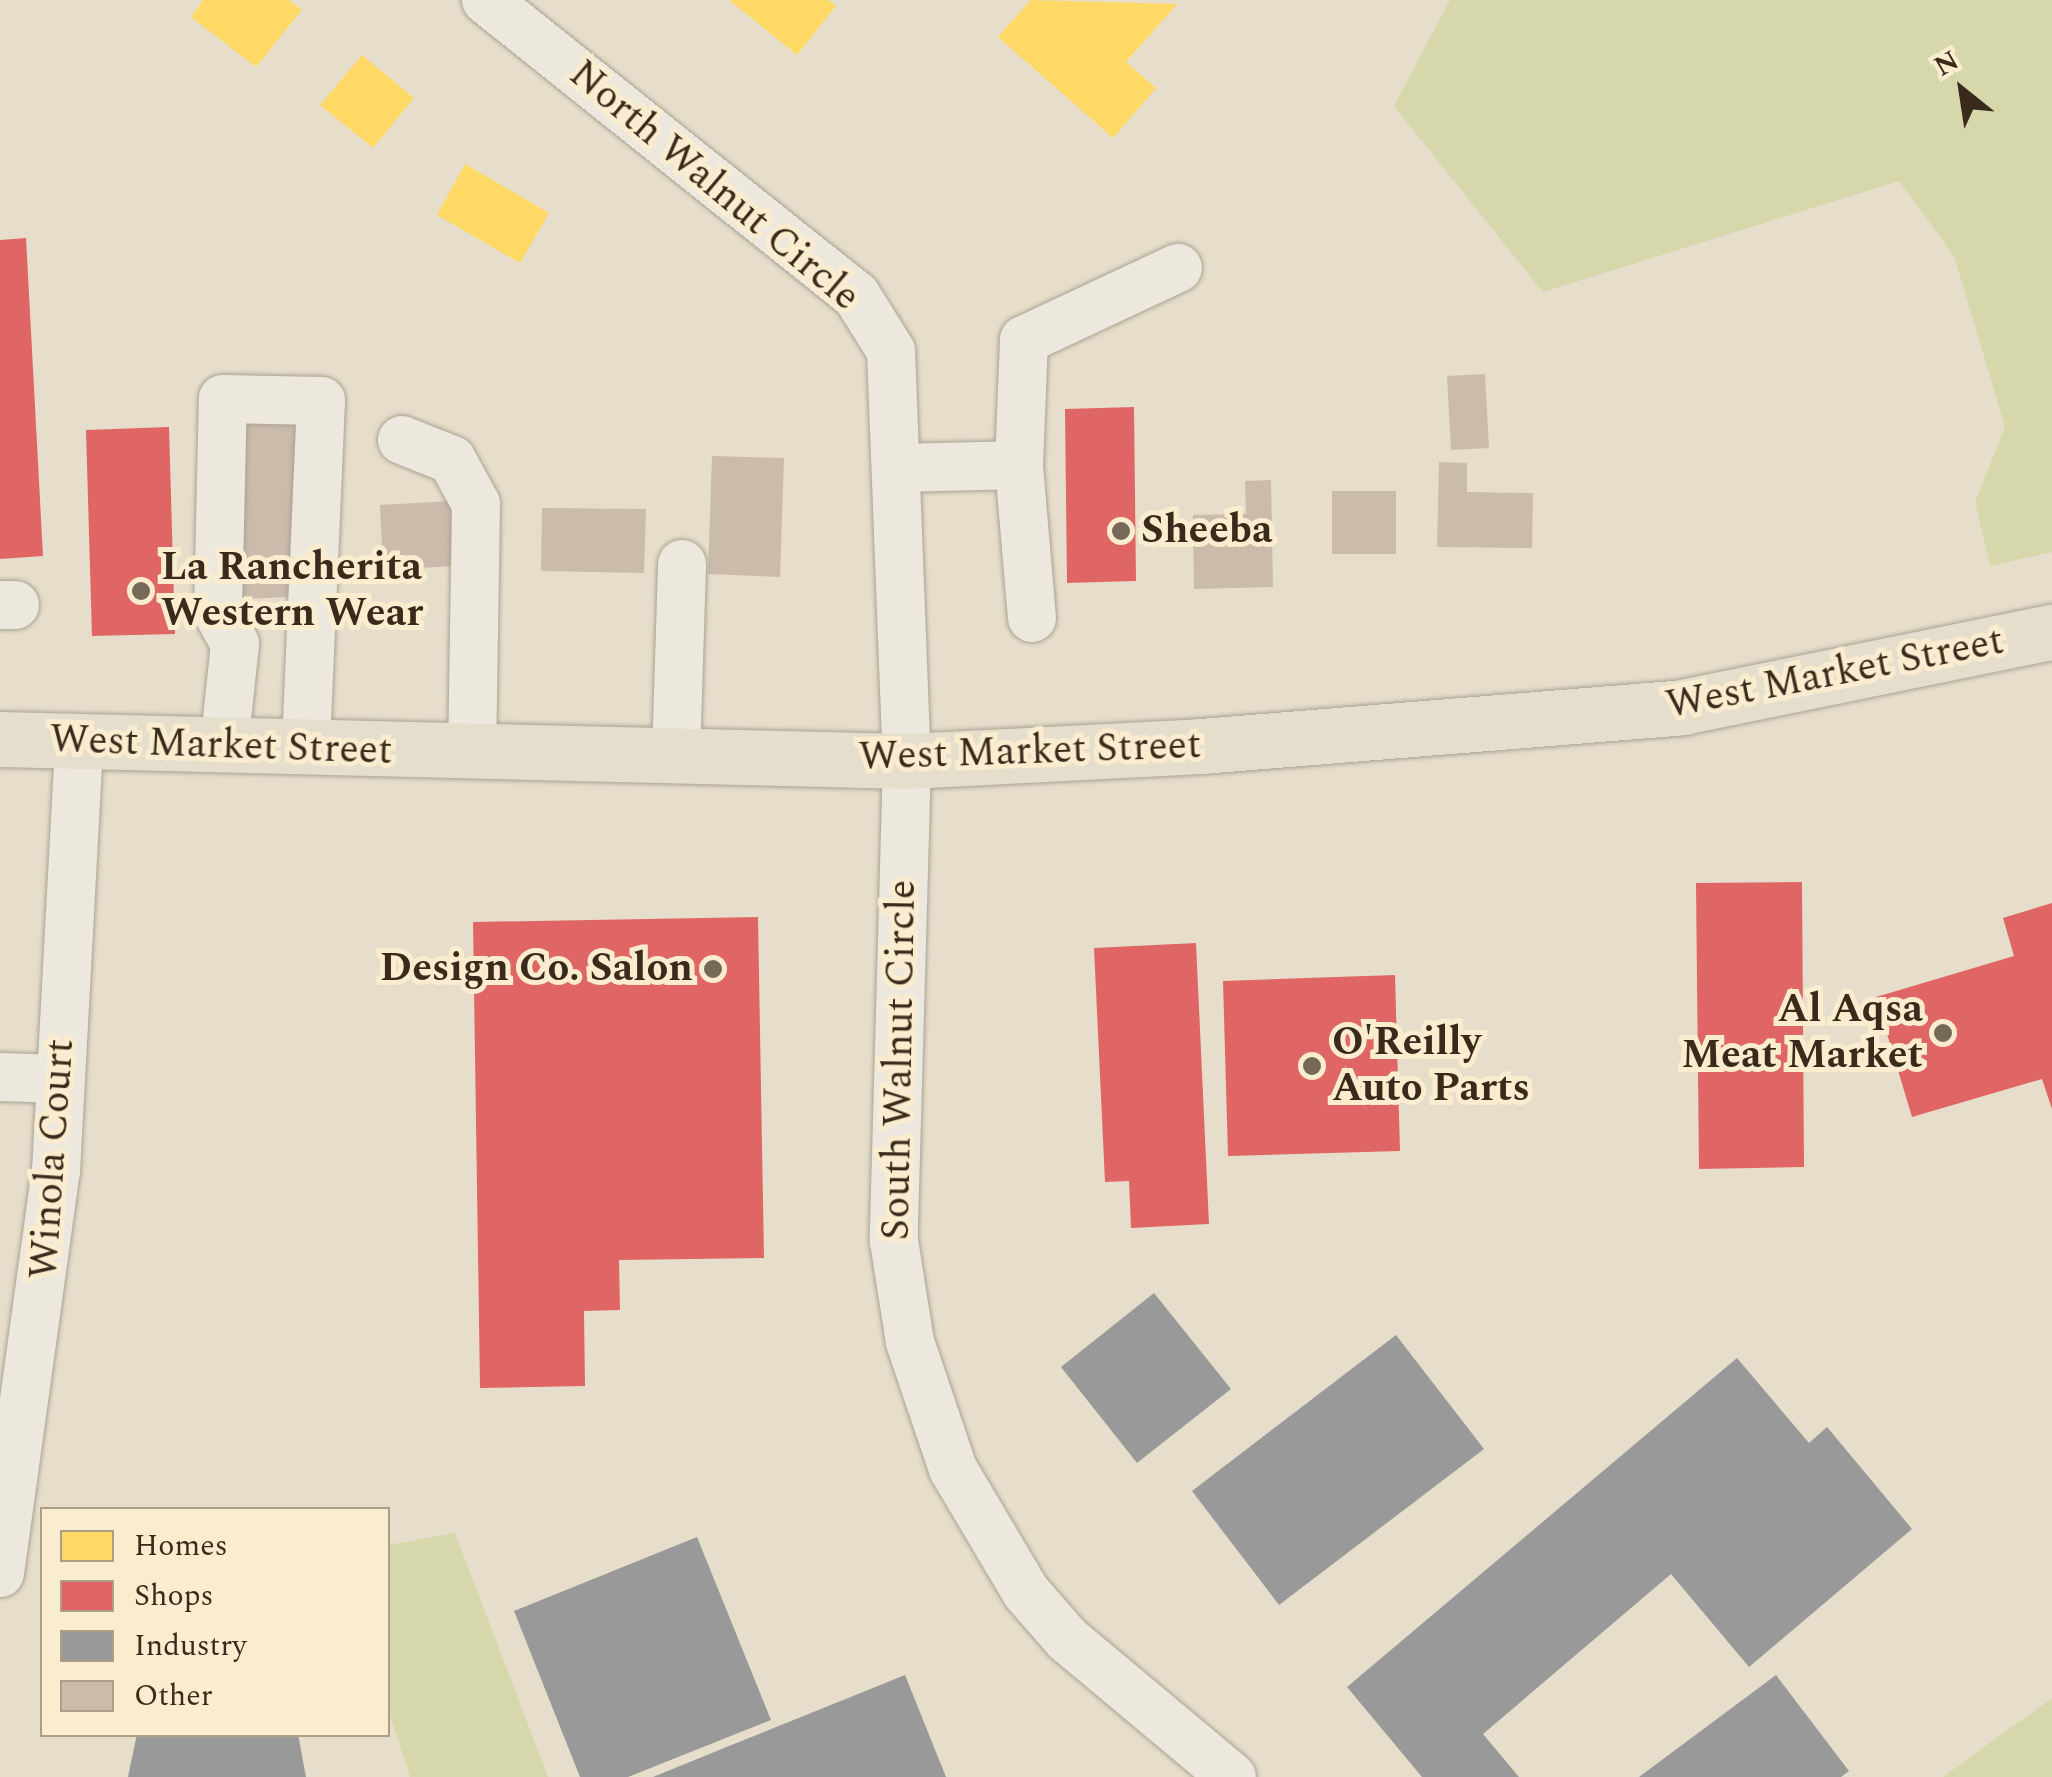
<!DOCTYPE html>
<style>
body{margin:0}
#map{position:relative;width:2052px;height:1777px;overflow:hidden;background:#e6deca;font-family:Spectral,serif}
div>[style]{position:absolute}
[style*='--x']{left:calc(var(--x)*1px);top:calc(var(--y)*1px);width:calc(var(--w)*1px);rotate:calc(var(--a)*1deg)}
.green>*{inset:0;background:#d6d7ab}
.homes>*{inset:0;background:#ffd966}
.shops>*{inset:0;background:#e06666}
.industry>*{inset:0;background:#999}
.building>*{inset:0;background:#cabbaa}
.roads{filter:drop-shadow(0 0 2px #aba294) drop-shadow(0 0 2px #aba294)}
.minor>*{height:48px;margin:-24px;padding:0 24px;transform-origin:24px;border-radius:24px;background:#ede8dd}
.major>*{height:55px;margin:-27.5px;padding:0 27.5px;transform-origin:27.5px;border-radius:27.5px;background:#e5decd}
.dots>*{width:28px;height:28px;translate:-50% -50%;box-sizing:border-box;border:5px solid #f9eccf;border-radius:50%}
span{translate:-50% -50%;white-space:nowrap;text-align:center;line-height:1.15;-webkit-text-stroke:10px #f9eccf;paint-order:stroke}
.street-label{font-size:40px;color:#3a2a1b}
.poi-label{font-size:40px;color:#3a2a1b;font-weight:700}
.left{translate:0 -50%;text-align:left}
.right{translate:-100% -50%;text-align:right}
.legend{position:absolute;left:40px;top:1507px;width:350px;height:230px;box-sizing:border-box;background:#f9eccf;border:2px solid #ad9e87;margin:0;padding:12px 18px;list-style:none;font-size:30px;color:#3a2a1b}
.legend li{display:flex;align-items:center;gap:20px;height:50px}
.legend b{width:50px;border:2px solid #ad9e87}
.north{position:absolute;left:1912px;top:40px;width:100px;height:100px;-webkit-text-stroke:8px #f9eccf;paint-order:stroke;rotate:330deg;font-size:28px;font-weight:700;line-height:40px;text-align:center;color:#3a2a1b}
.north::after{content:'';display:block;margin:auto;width:35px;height:45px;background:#3a2a1b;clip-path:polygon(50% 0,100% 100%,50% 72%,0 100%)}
</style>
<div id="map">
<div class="green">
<div style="clip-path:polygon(1450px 0,2052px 0,2052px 552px,1990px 566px,1975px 502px,2005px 427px,1954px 256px,1899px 181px,1543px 292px,1394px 106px)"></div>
<div style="clip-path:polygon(455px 1533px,548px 1777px,410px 1777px,388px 1709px,388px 1545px)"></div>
<div style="clip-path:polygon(2052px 1698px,2052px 1777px,1943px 1777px)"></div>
</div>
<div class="homes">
<div style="clip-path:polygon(203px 0,289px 0,302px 10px,256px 67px,191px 17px)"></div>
<div style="clip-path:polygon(729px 0,828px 0,836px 6px,797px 55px)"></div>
<div style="clip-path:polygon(1031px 0,1177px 4px,1126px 62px,1156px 88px,1113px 138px,998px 37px)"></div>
<div style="clip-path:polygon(362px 55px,414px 98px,373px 148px,320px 105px)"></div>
<div style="clip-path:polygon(465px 164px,549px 213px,520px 263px,437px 215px)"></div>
</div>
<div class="shops">
<div style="clip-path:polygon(26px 238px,43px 556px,0 559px,0 240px)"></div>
<div style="clip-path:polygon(1134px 407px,1136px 581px,1067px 583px,1065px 409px)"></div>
<div style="clip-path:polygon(169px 427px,175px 634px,92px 636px,86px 430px)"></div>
<div style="clip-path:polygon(1802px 882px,1804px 1167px,1699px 1169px,1696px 883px)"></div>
<div style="clip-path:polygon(2052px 903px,2052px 1109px,2042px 1079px,1912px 1117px,1876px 997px,2014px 956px,2003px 918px)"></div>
<div style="clip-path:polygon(758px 917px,764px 1258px,619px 1260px,620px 1310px,584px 1311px,585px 1386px,480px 1388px,473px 922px)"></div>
<div style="clip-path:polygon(1196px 943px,1209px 1224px,1131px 1228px,1129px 1181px,1105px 1182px,1094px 948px)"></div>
<div style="clip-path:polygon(1395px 975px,1400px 1151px,1228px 1156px,1223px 981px)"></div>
</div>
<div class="industry">
<div style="clip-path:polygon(1154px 1293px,1231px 1389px,1137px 1463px,1061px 1367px)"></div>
<div style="clip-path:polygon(1396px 1335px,1484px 1449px,1279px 1605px,1192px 1491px)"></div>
<div style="clip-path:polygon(1737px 1358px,1809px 1443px,1827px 1427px,1912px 1529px,1749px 1667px,1671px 1574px,1483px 1734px,1519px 1777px,1422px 1777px,1347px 1687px)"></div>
<div style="clip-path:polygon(697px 1537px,771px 1720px,628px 1777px,580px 1777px,514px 1611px)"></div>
<div style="clip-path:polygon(905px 1675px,946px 1777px,653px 1777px,729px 1746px)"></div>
<div style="clip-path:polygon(1776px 1675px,1849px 1771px,1841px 1777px,1639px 1777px)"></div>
<div style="clip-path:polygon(137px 1734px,298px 1734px,306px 1777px,128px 1777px)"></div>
</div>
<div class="building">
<div style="clip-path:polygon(1485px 374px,1489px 448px,1451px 450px,1447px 376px)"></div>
<div style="clip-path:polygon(303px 412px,311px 596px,242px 599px,235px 416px)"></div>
<div style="clip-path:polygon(712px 456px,784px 458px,780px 577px,708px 574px)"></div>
<div style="clip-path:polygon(1439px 462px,1467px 463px,1467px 492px,1533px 493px,1532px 548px,1437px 547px)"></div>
<div style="clip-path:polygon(1271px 480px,1273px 587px,1194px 589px,1193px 515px,1246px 514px,1245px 481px)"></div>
<div style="clip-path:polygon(1332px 491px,1396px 491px,1396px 554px,1332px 554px)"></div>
<div style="clip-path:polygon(469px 500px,472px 565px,383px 570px,380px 505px)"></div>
<div style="clip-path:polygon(542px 508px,646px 509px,644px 573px,541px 571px)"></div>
</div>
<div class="roads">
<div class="minor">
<div style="--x:486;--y:0;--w:473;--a:38.6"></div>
<div style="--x:856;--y:295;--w:66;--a:58"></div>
<div style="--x:891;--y:351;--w:410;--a:87.8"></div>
<div style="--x:907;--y:761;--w:480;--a:91.6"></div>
<div style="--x:894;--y:1241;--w:102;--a:81"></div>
<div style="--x:910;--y:1342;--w:134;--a:71.3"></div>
<div style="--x:953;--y:1469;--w:143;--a:59.3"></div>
<div style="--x:1026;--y:1592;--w:62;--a:48.9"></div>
<div style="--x:1067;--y:1639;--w:215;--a:39.9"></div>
<div style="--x:402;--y:440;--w:54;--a:21.8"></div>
<div style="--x:452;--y:460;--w:50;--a:61.4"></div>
<div style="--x:476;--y:504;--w:249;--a:90.9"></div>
<div style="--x:900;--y:468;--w:119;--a:-1.4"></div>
<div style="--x:0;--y:605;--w:15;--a:0"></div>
<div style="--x:1032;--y:618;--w:154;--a:-94.9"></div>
<div style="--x:1019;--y:465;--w:125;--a:-87.7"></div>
<div style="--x:1024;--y:340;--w:170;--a:-25.1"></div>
<div style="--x:224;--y:747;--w:104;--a:-83.9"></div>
<div style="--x:235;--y:644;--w:35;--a:-119"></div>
<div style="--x:218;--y:613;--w:214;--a:-88.7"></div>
<div style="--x:223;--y:399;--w:98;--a:1.2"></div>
<div style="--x:321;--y:401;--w:348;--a:92.5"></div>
<div style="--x:676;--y:757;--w:193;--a:-88.2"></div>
<div style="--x:0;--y:1077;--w:61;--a:1.9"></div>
<div style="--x:0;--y:1573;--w:406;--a:-82.1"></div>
<div style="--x:56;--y:1171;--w:429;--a:-86.9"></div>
</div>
<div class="major">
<div style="--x:0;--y:739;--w:907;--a:1.39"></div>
<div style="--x:907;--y:761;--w:294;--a:-2.9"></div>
<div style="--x:1201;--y:746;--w:483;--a:-4.6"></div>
<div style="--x:1682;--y:707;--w:378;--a:-11.5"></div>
</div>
</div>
<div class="dots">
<div style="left:1121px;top:531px;background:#766958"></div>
<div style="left:141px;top:591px;background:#766958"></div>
<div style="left:713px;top:969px;background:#766958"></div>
<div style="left:1943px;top:1033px;background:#766958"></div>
<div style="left:1312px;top:1066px;background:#766958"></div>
</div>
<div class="street-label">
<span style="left:714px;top:186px;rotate:40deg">North Walnut Circle</span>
<span style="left:1835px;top:674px;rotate:-11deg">West Market Street</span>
<span style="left:221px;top:746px;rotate:2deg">West Market Street</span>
<span style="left:1030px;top:752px;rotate:-2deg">West Market Street</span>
<span style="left:900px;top:1060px;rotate:-89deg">South Walnut Circle</span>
<span style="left:53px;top:1159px;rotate:-86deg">Winola Court</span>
</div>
<div class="poi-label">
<span class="left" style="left:1141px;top:531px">Sheeba</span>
<span class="left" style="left:161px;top:591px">La Rancherita<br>Western Wear</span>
<span class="right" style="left:693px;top:969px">Design Co. Salon</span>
<span class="right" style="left:1923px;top:1033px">Al Aqsa<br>Meat Market</span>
<span class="left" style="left:1332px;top:1066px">O'Reilly<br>Auto Parts</span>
</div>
<ul class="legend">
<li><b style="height:28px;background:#ffd966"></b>Homes</li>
<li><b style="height:28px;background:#e06666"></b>Shops</li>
<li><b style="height:28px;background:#999"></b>Industry</li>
<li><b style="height:28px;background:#cabbaa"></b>Other</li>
</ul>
<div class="north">N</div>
</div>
